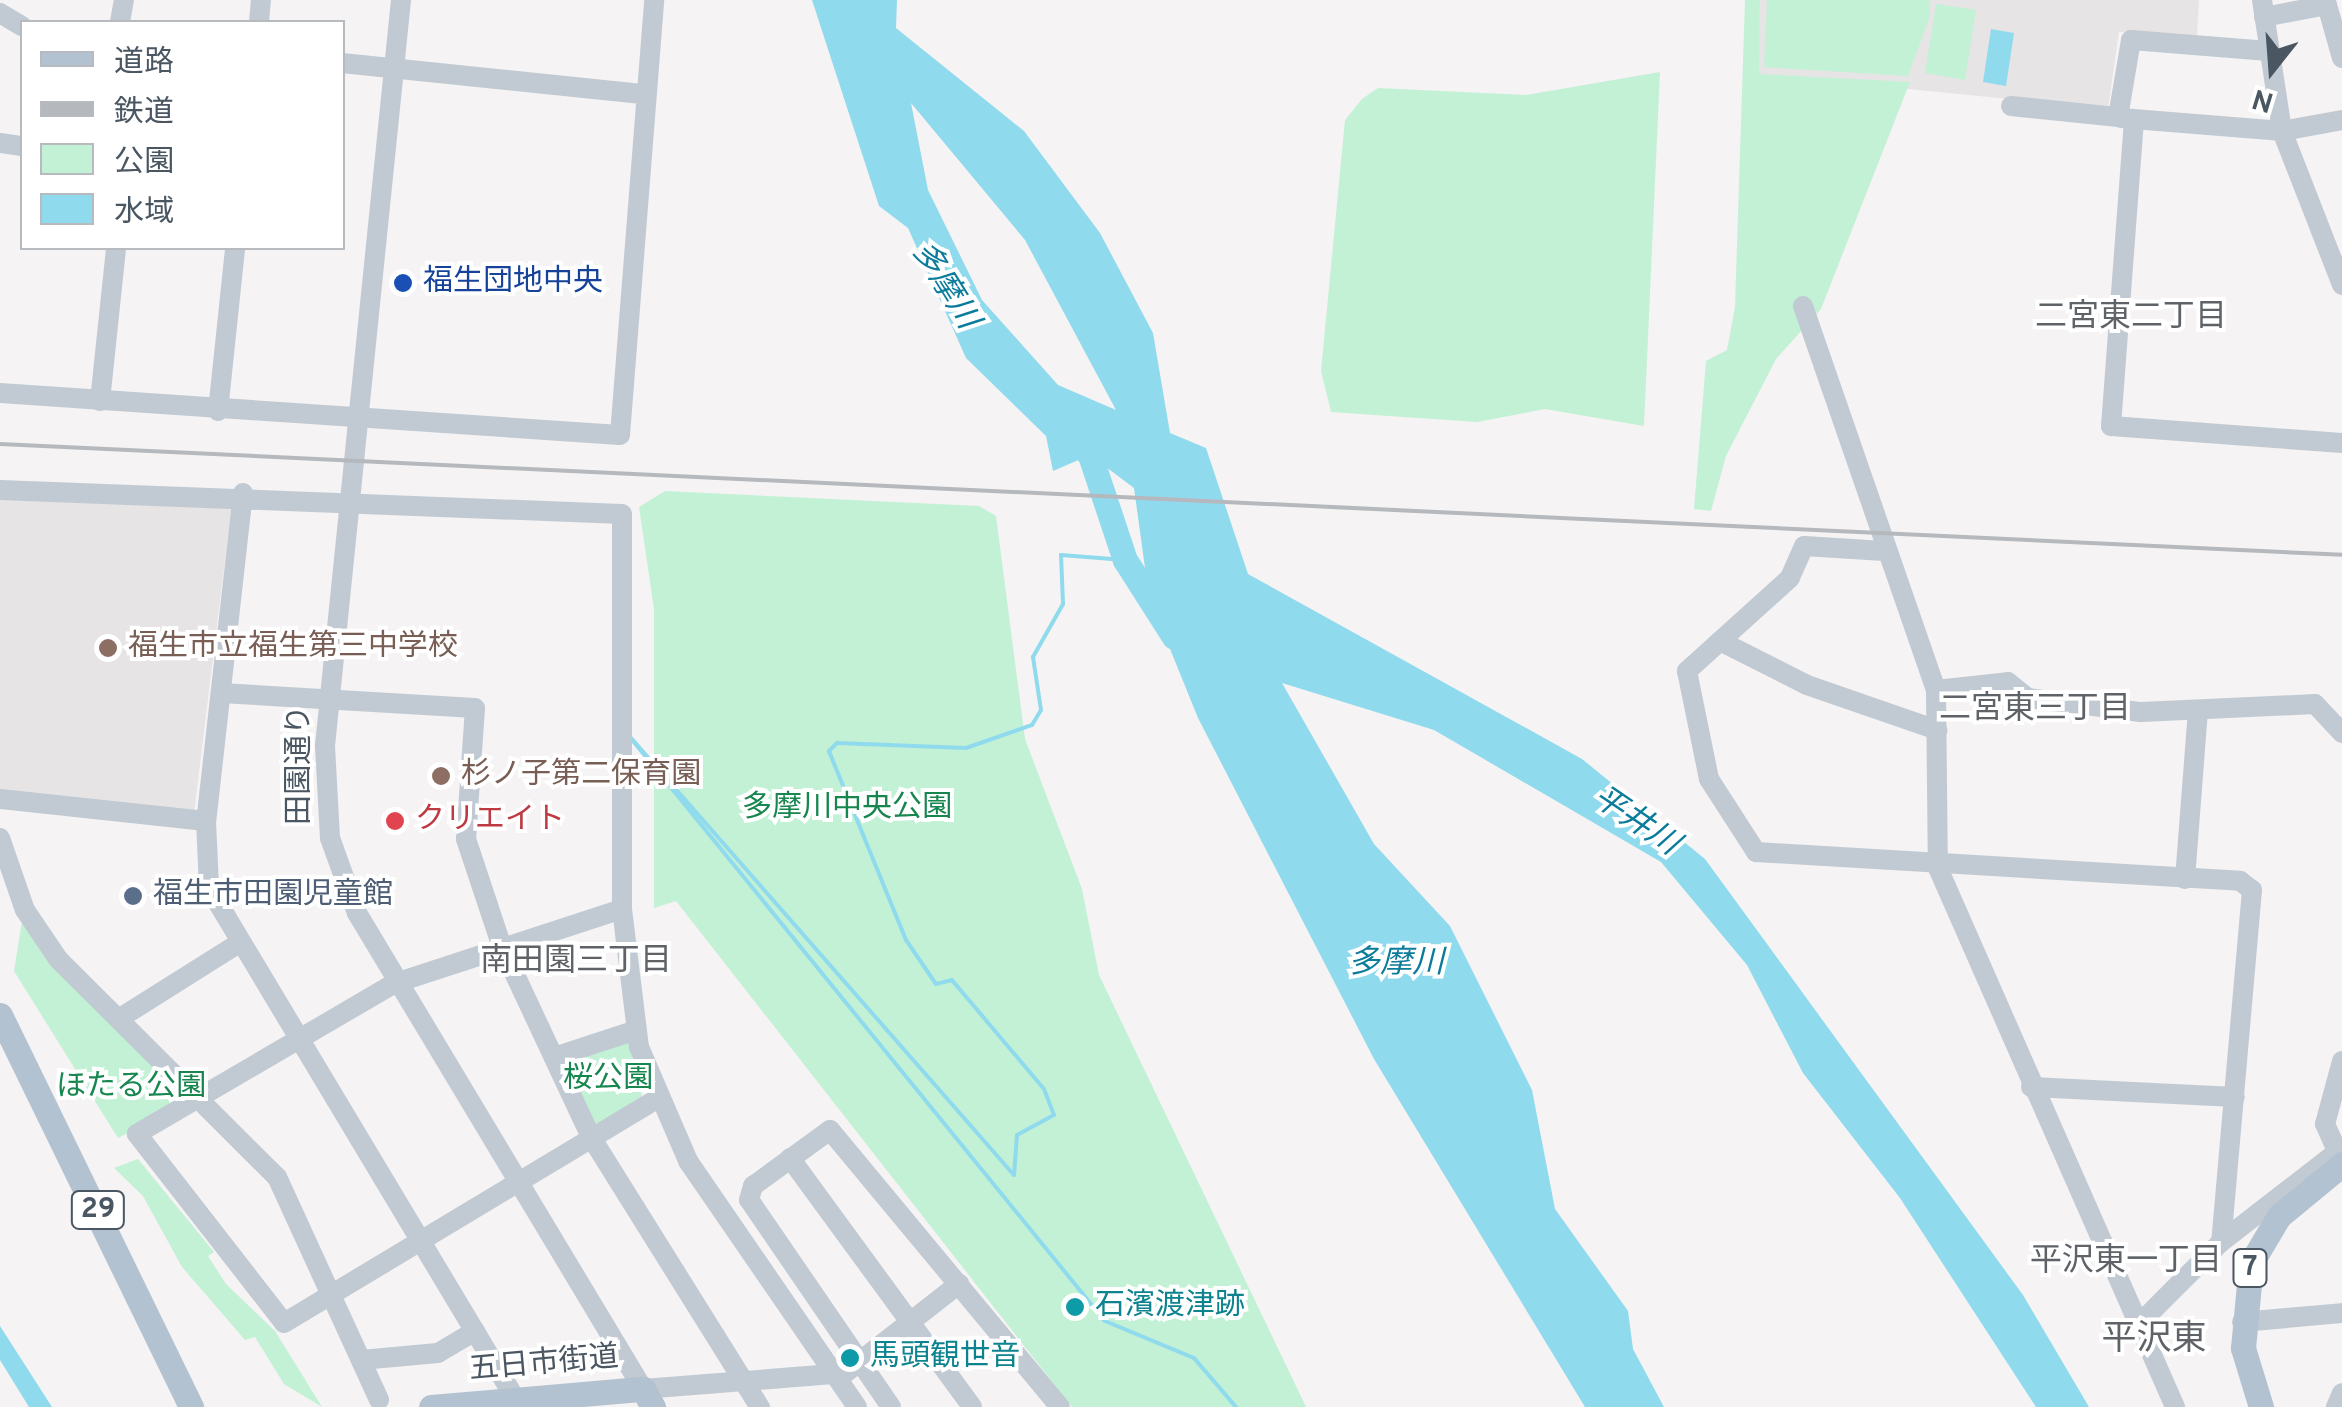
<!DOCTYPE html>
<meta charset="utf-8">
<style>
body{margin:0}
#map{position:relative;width:2342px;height:1407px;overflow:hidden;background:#f5f3f3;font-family:Overpass,"Noto Sans JP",sans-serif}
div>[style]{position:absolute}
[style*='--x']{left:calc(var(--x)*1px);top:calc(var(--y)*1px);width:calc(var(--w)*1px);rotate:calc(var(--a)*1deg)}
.education>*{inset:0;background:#e6e4e5}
.green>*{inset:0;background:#c3f1d5}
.water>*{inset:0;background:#90daee}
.stream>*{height:4px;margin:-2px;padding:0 2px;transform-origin:2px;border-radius:2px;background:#90daee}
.river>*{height:25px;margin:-12.5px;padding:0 12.5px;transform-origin:12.5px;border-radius:12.5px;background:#90daee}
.minor>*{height:20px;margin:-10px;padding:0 10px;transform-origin:10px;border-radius:10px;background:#c1cad2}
.major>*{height:25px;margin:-12.5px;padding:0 12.5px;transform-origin:12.5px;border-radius:12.5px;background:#b3c2d1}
.rail>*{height:4px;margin:-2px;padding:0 2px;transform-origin:2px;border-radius:2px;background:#b5b8bd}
.dots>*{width:28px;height:28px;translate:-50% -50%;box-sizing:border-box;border:5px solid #fff;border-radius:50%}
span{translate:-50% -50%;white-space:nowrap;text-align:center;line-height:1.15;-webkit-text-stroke:8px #fff;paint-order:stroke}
.shield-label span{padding:2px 8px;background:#fff;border:2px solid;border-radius:8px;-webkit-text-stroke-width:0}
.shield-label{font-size:28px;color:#4a5661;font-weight:700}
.transit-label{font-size:30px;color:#164399}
.left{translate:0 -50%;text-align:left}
.education-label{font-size:30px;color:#785e54}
.street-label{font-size:30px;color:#4a5661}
.park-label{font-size:30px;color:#17864f}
.health-label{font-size:30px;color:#be3a42}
.service-label{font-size:30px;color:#4e5e75}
.culture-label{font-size:30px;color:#0d838f}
.water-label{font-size:32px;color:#0c7c9b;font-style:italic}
.neighbourhood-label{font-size:32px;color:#5f6368}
.quarter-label{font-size:35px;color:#5f6368}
.legend{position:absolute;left:20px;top:20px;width:325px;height:230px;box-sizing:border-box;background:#fff;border:2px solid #b7bbc0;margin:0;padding:12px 18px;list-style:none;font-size:30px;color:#4a5661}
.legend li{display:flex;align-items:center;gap:20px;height:50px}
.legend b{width:50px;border:2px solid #b7bbc0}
.north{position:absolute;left:2222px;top:20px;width:100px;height:100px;-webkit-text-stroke:8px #fff;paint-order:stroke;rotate:197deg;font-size:28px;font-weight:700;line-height:40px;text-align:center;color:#4a5661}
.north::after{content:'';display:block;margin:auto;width:35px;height:45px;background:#4a5661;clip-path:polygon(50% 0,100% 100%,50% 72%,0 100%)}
</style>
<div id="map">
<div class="education">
<div style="clip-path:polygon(1760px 0,2199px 0,2197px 37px,2119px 32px,2108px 109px,1758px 74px)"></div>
<div style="clip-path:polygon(0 495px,232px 503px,194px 813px,0 793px)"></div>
</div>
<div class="green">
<div style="clip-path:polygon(1745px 0,1760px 0,1759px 74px,1910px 82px,1821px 309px,1776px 359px,1726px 456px,1711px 511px,1694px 509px,1706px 361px,1727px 350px,1735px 307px)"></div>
<div style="clip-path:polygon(1767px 0,1930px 0,1930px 16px,1908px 76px,1764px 67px)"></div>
<div style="clip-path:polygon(1936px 4px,1976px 10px,1965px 80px,1925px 73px)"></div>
<div style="clip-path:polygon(1660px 72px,1644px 426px,1545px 409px,1477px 422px,1331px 412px,1321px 371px,1345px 120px,1362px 99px,1378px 88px,1526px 95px)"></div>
<div style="clip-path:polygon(665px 491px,979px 506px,996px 516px,1025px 739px,1082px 889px,1099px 975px,1306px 1407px,1072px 1407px,676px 901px,654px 908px,654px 609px,639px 507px)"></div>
<div style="clip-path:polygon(23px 915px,196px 1098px,118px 1138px,14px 971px)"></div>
<div style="clip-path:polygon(627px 1035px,643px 1100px,590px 1127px,564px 1057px)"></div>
<div style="clip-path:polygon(138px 1159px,214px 1252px,208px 1256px,226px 1284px,275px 1331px,322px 1407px,284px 1384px,255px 1337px,245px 1340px,182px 1267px,143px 1196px,114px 1168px)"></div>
</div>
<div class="water">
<div style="clip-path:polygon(evenodd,812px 0,897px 0,896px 28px,1024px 131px,1100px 233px,1153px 333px,1170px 433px,1206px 448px,1248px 574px,1582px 759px,1705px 859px,2023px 1295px,2089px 1407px,2036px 1407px,1900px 1198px,1803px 1073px,1747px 965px,1661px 862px,1434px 730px,1282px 683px,1374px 844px,1450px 926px,1532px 1090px,1555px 1209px,1628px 1311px,1633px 1349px,1664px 1407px,1585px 1407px,1374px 1059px,1198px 718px,1149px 597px,1134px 488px,1090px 455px,1053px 471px,1046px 436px,966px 358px,908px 228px,879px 206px,812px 0,911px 103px,1025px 240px,1116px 410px,1058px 385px,982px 300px,928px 190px,911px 103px)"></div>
<div style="clip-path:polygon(1991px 29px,2014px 33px,2006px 86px,1983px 82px)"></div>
<div style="clip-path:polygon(0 1326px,52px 1407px,29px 1407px,0 1360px)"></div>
</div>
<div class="stream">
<div style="--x:629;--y:736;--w:754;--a:50.87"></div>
<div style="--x:1105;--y:1321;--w:96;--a:22.6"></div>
<div style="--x:1194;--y:1358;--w:65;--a:49.4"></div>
<div style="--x:631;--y:738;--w:581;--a:48.77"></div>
<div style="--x:1014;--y:1175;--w:40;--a:-85.7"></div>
<div style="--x:1017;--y:1135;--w:42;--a:-28.4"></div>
<div style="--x:1054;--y:1115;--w:28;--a:-111"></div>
<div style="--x:1044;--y:1089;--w:143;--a:-130.2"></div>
<div style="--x:952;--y:980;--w:16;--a:166"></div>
<div style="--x:936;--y:984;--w:53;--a:-124.3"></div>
<div style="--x:906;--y:940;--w:204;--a:-112.2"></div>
<div style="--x:829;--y:751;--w:11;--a:-45"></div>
<div style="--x:837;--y:743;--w:129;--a:2.2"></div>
<div style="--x:966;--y:748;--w:70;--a:-19.2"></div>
<div style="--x:1032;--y:725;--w:17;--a:-59"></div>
<div style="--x:1041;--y:710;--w:54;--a:-98.6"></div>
<div style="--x:1033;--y:657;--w:61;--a:-60.5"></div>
<div style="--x:1063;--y:604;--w:49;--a:-92.3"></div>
<div style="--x:1061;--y:555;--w:64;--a:4.5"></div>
</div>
<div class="river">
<div style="--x:1067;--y:431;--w:33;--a:46"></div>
<div style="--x:1090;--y:455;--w:111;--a:71.6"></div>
<div style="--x:1125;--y:560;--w:91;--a:57.5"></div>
</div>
<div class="minor">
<div style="--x:401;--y:0;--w:750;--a:95.82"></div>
<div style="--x:325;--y:746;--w:92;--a:86.9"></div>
<div style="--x:330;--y:838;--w:80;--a:70.2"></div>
<div style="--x:357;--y:913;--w:555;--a:59"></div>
<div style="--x:643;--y:1389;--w:203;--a:-4.5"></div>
<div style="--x:845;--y:1373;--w:145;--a:-38"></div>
<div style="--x:2262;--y:0;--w:133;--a:81.3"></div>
<div style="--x:2282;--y:131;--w:165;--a:68.7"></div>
<div style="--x:0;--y:13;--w:26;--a:31"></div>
<div style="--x:2264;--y:17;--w:64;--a:-10.8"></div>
<div style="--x:2327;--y:5;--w:55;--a:74.2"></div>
<div style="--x:120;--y:22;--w:22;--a:-80"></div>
<div style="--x:259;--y:22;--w:22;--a:-85"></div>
<div style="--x:342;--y:63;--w:304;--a:5.9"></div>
<div style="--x:2011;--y:106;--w:108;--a:5.9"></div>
<div style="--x:2118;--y:117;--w:78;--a:-80.4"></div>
<div style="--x:2131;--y:40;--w:138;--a:4.6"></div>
<div style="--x:2121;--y:118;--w:162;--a:4.6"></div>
<div style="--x:2282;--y:131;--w:61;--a:-10.4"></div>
<div style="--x:2134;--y:120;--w:307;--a:94.3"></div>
<div style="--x:2111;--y:426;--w:232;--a:4.2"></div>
<div style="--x:0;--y:143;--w:22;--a:8"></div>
<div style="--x:1803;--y:306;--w:406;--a:70.9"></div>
<div style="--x:1936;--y:690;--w:178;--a:89.4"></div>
<div style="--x:1938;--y:868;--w:589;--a:66.26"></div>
<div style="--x:0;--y:393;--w:621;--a:3.88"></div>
<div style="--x:620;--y:435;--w:436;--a:-85.5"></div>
<div style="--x:100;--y:401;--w:154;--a:-84"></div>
<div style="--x:218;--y:411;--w:164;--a:-84"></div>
<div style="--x:0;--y:490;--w:622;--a:2.21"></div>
<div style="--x:622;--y:514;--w:395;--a:90"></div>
<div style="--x:622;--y:909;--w:139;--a:83"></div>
<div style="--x:639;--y:1047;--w:124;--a:66.7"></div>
<div style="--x:688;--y:1161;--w:298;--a:55.5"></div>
<div style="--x:243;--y:493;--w:330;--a:96.4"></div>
<div style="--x:206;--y:821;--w:67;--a:87.4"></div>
<div style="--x:209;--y:888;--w:597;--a:59.05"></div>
<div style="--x:1884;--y:551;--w:80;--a:-176.4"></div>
<div style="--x:1804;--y:546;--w:35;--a:114"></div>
<div style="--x:1790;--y:578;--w:139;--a:137.9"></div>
<div style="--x:1687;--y:671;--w:110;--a:78.5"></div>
<div style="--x:1709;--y:779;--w:87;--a:57.2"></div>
<div style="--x:1756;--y:852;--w:485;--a:3.4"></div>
<div style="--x:2240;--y:881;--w:15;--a:37"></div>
<div style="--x:2252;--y:890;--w:353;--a:95"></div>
<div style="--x:2221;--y:1242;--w:123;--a:135"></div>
<div style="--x:1720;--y:641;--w:97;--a:26.8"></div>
<div style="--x:1807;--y:685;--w:138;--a:19.1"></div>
<div style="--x:1936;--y:690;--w:72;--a:-6.3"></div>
<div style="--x:2008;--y:682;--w:26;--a:39"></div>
<div style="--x:2028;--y:698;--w:114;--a:7.1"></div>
<div style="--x:2141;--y:712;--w:174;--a:-2.6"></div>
<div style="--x:2315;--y:704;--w:40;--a:47"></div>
<div style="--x:221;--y:693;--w:254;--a:3.4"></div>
<div style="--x:475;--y:708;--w:131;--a:93.9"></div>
<div style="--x:466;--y:839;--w:114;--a:71.6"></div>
<div style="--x:502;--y:947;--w:210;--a:64.9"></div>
<div style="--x:591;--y:1137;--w:319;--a:58"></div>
<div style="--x:0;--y:799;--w:207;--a:6.1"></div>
<div style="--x:0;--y:838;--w:76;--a:70.9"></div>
<div style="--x:25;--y:910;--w:59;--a:56"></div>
<div style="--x:58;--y:959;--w:309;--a:44.9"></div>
<div style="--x:277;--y:1177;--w:245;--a:65.4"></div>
<div style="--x:2185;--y:879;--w:169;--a:-85.6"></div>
<div style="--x:622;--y:909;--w:239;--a:161.9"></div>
<div style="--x:395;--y:983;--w:299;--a:149.7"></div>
<div style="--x:137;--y:1134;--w:239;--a:52.1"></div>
<div style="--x:284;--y:1323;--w:433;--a:-31"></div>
<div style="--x:120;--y:1018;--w:141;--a:-32.2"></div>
<div style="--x:554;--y:1057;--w:86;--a:-18.2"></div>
<div style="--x:2342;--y:1061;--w:65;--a:105.1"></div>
<div style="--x:2325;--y:1124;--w:42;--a:65.9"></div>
<div style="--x:2031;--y:1087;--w:204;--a:2.8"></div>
<div style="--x:790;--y:1158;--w:308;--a:53.8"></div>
<div style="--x:2221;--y:1242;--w:147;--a:-37.8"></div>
<div style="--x:2242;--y:1322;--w:100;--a:-5.1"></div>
<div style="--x:361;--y:1360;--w:77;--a:-5.2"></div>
<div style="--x:438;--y:1353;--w:43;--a:-30.7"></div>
<div style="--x:891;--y:1407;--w:251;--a:-124.4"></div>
<div style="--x:749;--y:1200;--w:15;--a:-74"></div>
<div style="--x:753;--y:1186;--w:95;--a:-36"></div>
<div style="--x:830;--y:1130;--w:360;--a:50.3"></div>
<div style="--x:2336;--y:1407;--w:15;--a:-67"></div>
</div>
<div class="major">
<div style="--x:0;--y:1015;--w:436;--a:64"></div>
<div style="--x:431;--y:1407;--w:213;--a:-4.9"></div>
<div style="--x:643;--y:1389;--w:21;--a:61"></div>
<div style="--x:2261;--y:1407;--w:62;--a:-107"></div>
<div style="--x:2243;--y:1348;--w:85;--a:-84.6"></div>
<div style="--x:2251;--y:1263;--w:55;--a:-59.2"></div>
<div style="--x:2279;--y:1216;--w:82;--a:-39.5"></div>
</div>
<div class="rail">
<div style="--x:0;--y:444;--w:2345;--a:2.71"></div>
</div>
<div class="dots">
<div style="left:403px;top:283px;background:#1a4fb4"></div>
<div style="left:108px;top:648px;background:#8d6e63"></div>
<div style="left:441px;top:776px;background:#8d6e63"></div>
<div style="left:395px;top:821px;background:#e0444e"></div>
<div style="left:133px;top:896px;background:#5c6f8a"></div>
<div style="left:1075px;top:1307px;background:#0f9aa8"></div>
<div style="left:850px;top:1358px;background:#0f9aa8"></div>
</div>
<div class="shield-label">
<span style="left:98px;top:1210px">29</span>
<span style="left:2250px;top:1268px">7</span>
</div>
<div class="transit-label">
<span class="left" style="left:423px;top:283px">福生団地中央</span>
</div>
<div class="education-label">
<span class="left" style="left:128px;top:648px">福生市立福生第三中学校</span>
<span class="left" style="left:461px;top:776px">杉ノ子第二保育園</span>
</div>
<div class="street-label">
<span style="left:301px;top:765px;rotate:-90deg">田園通り</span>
<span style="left:544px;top:1365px;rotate:-5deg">五日市街道</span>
</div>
<div class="park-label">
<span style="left:847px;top:809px">多摩川中央公園</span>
<span style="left:608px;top:1080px">桜公園</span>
<span style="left:131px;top:1088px">ほたる公園</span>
</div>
<div class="health-label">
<span class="left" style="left:415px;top:821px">クリエイト</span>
</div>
<div class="service-label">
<span class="left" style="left:153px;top:896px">福生市田園児童館</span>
</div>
<div class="culture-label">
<span class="left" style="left:1095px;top:1307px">石濱渡津跡</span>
<span class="left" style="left:870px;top:1358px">馬頭観世音</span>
</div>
<div class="water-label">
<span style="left:944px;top:286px;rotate:58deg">多摩川</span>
<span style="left:1635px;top:822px;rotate:34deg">平井川</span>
<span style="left:1396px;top:964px">多摩川</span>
</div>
<div class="neighbourhood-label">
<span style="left:2131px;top:318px">二宮東二丁目</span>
<span style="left:2035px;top:710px">二宮東三丁目</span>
<span style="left:576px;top:962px">南田園三丁目</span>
<span style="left:2126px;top:1262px">平沢東一丁目</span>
</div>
<div class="quarter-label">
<span style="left:2154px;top:1340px">平沢東</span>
</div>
<ul class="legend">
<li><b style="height:12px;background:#b3c2d1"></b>道路</li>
<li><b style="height:12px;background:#b5b8bd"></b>鉄道</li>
<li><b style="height:28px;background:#c3f1d5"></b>公園</li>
<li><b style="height:28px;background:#90daee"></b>水域</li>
</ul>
<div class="north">N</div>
</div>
